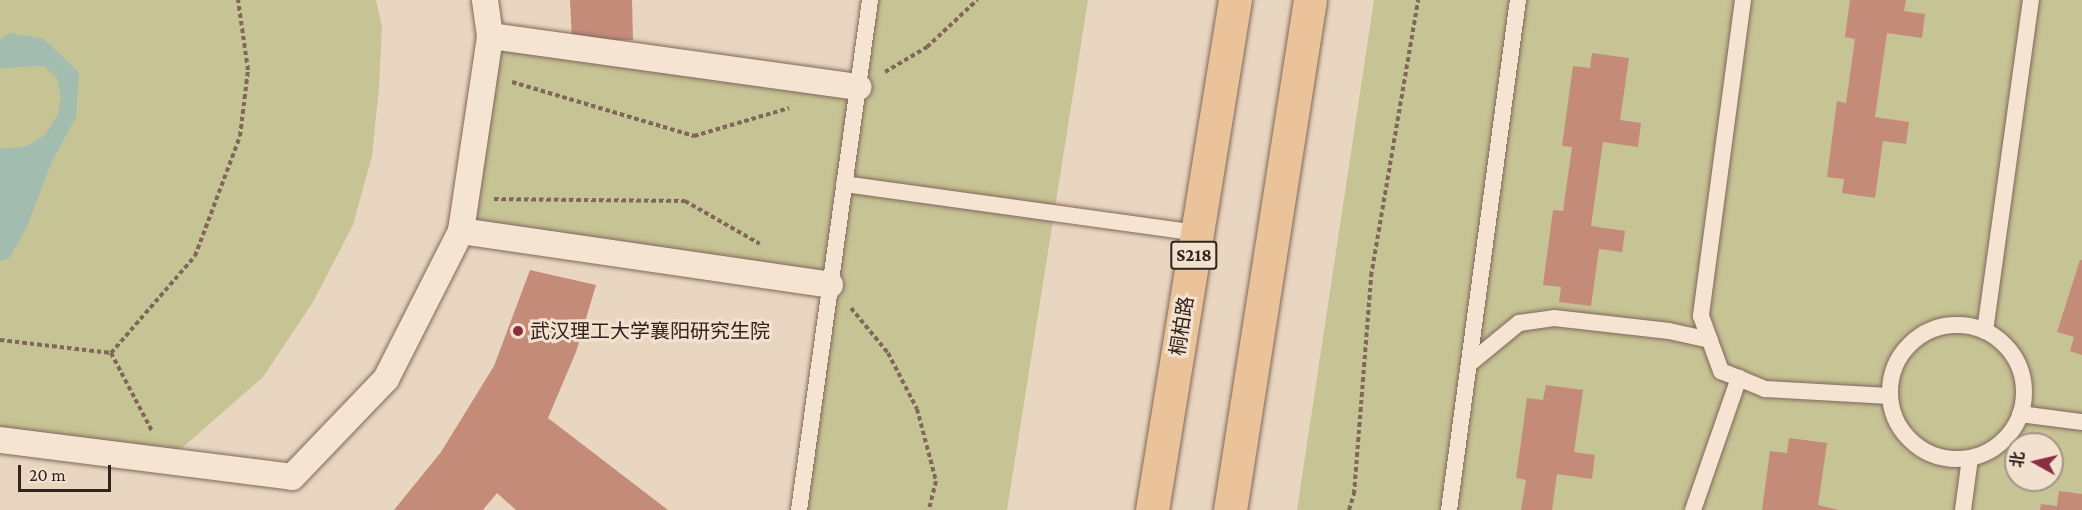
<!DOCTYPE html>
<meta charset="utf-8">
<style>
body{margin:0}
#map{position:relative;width:2082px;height:510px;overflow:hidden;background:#e9d6c0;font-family:"Crimson Pro","Noto Sans SC",serif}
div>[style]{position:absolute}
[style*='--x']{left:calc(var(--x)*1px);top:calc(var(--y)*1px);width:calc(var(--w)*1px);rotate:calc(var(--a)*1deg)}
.green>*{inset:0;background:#c6c395}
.water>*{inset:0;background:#a2bcb0}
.building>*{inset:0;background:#c58b79}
.path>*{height:4px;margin-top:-2px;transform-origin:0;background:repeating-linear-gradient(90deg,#81675a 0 4.5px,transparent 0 7.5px)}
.roads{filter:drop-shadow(0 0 2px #81675a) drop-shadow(0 0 2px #81675a)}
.service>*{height:16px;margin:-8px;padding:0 8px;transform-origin:8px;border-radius:8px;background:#f5e4d2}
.service>.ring{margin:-8px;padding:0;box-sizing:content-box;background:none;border:16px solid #f5e4d2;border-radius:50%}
.pedestrian>*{height:26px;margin:-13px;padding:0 13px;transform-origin:13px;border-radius:13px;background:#f5e4d2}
.primary>*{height:33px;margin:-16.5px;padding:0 16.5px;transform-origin:16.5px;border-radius:16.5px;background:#eac39a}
.dots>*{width:16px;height:16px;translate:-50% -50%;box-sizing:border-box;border:3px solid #f2e1cf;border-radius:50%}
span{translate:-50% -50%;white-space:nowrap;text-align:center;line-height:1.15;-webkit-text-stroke:6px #f2e1cf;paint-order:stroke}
.shield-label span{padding:2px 4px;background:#f2e1cf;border:2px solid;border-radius:4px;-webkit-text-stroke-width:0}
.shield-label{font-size:18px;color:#32231d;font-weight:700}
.street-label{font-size:20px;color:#32231d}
.poi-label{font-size:20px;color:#32231d}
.left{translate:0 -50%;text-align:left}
.north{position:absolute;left:2004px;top:432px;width:60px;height:60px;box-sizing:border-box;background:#f2e1cf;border:2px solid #a59588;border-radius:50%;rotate:278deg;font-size:16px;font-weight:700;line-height:24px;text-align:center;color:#32231d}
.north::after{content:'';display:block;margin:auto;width:21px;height:27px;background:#8a2f40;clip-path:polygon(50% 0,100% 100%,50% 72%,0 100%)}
.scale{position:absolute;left:18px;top:465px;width:93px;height:27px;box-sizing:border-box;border:3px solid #32231d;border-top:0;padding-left:8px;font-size:18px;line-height:21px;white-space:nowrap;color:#32231d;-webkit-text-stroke:4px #f2e1cf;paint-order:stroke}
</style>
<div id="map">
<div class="green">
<div style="clip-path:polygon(0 0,376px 0,382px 26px,379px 87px,372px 156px,353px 225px,313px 302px,263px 377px,167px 461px,0 440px)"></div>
<div style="clip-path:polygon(870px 0,1088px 0,1007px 510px,799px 510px,830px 285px,461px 231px,490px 36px,857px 87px)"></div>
<div style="clip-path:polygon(evenodd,1374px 0,2082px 0,2082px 510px,1297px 510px,1374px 0,2016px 444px,2052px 444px,2052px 480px,2016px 480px,2016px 444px)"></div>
</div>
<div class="water">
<div style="clip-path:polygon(9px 33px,44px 39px,79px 73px,76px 117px,52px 161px,27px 226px,10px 257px,0 261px,0 149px,27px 146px,45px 135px,58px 114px,61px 96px,57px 78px,44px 66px,0 68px,0 40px)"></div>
</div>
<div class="building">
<div style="clip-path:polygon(570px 0,632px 0,633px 40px,572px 41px)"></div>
<div style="clip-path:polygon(1850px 0,1906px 0,1904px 11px,1925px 14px,1922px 38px,1887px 33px,1875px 117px,1909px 122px,1906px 144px,1883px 141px,1875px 198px,1842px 193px,1844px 179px,1827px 177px,1837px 101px,1846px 103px,1855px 39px,1845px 37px)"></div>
<div style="clip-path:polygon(1592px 53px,1629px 58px,1620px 120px,1641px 123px,1638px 147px,1603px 142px,1591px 226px,1625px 231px,1622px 252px,1599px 249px,1591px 306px,1559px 302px,1561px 287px,1543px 285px,1553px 210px,1563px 211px,1572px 147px,1562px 146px,1573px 66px,1590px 68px)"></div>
<div style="clip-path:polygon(2080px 260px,2082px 260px,2082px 355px,2070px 351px,2074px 337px,2057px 332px)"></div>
<div style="clip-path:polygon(530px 270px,596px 285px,576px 352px,548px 418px,668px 510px,516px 510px,497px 493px,483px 510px,394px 510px,441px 452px,494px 366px)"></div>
<div style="clip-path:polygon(1546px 385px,1583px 390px,1574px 452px,1595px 455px,1592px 479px,1557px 474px,1552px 510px,1521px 510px,1526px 480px,1516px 478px,1527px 398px,1543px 400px)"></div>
<div style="clip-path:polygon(1789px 438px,1827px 443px,1818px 505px,1839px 510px,1762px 510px,1770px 451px,1787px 453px)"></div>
<div style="clip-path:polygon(2059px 491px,2082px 494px,2082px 510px,2040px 510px,2041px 504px,2057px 506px)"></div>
</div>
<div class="path">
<div style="--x:885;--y:72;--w:49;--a:-30.8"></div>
<div style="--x:927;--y:47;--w:69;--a:-43.2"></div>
<div style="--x:512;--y:82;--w:190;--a:16.5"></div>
<div style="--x:694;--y:136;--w:99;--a:-16.4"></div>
<div style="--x:494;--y:199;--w:191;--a:0.6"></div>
<div style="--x:685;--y:201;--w:86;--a:29.8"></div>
<div style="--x:851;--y:308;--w:58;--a:50.6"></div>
<div style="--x:888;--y:353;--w:63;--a:62.6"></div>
<div style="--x:917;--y:409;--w:74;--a:75.2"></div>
<div style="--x:936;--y:481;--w:30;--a:104"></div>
<div style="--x:0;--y:340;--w:112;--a:6.7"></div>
<div style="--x:111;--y:353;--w:88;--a:62.3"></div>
<div style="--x:111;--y:353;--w:128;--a:-49.1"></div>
<div style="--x:195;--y:256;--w:128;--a:-69.4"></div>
<div style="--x:240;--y:136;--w:66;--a:-83.1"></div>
<div style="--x:248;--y:70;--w:71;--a:-98.1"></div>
<div style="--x:1349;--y:510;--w:17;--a:-73"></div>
<div style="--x:1354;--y:494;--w:219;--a:-85.5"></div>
<div style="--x:1371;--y:276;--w:280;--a:-80.3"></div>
</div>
<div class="roads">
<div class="service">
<div style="--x:1743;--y:0;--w:319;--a:97.6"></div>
<div style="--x:1701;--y:316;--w:59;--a:70"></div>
<div style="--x:1721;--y:371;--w:48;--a:22.2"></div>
<div style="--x:1765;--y:389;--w:125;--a:3.2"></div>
<div style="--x:844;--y:184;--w:357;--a:7.9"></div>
<div class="ring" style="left:1890px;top:325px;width:118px;height:118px"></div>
<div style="--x:1985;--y:331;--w:334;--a:-82.1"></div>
<div style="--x:1469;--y:364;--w:65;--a:-39.4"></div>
<div style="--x:1519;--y:323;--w:35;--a:-8"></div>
<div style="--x:1554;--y:318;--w:116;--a:6.4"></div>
<div style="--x:1669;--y:331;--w:42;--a:12.4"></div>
<div style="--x:2020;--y:414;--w:63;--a:7.4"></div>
<div style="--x:799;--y:510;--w:515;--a:-82.07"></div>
<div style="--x:1449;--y:510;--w:515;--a:-82.3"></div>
<div style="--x:1693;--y:510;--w:140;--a:-70.8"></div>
<div style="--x:1963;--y:510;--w:52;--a:-82.3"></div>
</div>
<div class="pedestrian">
<div style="--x:490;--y:36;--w:372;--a:7.9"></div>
<div style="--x:461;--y:231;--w:373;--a:8.3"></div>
<div style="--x:0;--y:440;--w:294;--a:7.2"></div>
<div style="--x:292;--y:477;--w:136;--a:-46.2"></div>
<div style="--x:386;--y:379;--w:166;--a:-63.1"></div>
<div style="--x:461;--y:231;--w:197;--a:-81.5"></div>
<div style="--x:490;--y:36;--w:36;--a:-98"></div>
</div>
<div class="primary">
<div style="--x:1152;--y:510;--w:517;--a:-80.76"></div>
<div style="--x:1230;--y:510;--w:516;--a:-81.09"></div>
</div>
</div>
<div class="dots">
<div style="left:518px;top:331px;background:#8a2f40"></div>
</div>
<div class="shield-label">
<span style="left:1194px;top:255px">S218</span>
</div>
<div class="street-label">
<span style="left:1182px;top:326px;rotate:-81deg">桐柏路</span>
</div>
<div class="poi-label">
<span class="left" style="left:530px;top:331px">武汉理工大学襄阳研究生院</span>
</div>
<div class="north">北</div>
<div class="scale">20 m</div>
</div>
